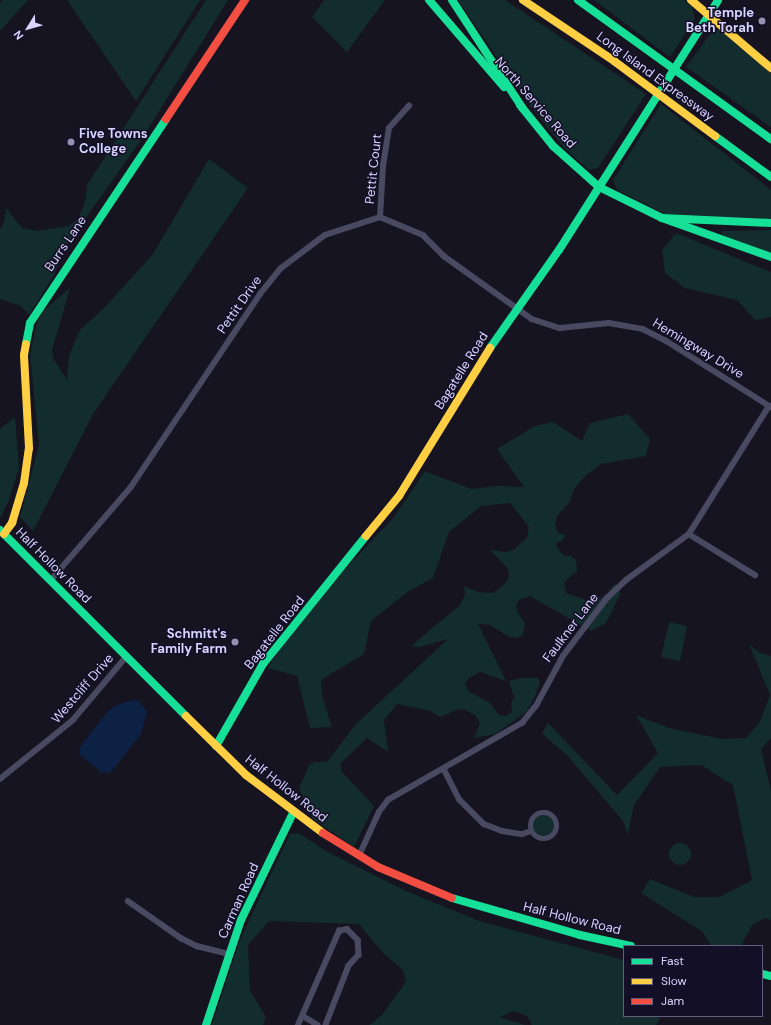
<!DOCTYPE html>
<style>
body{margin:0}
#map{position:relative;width:771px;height:1025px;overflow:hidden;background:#161421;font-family:"DM Sans",sans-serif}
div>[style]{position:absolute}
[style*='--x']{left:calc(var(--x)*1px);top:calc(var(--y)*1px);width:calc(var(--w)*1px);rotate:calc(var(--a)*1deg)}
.green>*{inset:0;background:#132c2d}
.round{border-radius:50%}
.water>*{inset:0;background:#0d2144}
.street>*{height:5.5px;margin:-2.75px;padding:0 2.75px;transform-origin:2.75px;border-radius:2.75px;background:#4a4962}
.street>.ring{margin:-2.75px;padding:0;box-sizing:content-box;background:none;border:5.5px solid #4a4962;border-radius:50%}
.fast>*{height:8px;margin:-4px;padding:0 4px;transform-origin:4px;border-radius:4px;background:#16e098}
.slow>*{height:8px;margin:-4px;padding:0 4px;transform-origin:4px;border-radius:4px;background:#ffcf43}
.jam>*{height:8px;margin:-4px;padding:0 4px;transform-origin:4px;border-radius:4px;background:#f24e42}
.dots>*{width:11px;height:11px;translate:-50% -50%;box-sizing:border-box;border:2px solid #130f26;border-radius:50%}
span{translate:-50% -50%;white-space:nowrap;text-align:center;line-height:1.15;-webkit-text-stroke:3px #130f26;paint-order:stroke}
.poi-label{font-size:13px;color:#d9d4ff;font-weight:700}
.right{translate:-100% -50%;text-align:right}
.left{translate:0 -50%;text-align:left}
.street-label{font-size:13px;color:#d9d4ff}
.legend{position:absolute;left:623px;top:945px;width:140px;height:72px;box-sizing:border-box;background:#130f26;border:1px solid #625e7d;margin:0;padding:5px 7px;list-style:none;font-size:12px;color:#d9d4ff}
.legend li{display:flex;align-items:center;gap:8px;height:20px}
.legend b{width:20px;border:1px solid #625e7d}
.north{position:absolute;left:8px;top:8px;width:40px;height:40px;-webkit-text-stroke:3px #130f26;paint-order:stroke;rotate:233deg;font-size:11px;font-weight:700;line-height:16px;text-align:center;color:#d9d4ff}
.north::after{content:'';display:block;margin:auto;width:14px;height:18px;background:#d9d4ff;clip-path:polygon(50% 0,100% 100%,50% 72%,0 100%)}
</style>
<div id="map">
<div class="green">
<div style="clip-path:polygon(3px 0,28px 0,0 31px,0 3px)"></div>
<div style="clip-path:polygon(67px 0,200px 0,136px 101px)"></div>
<div style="clip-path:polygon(206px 0,228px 0,143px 137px,64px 249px,53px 277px,29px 315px,21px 306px,0 299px,0 230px,4px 222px,6px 208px,22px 228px,38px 231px,68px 226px,78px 219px,85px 202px,87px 185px)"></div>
<div style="clip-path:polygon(324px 0,385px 0,347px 52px,312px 17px)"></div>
<div style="clip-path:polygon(458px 0,505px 0,646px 94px,598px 168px,589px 170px,564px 148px,530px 106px)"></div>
<div style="clip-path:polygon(594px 0,684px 0,692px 7px,695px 19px,670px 57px)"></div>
<div style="clip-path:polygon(713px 30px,720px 30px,771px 73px,771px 127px,686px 67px)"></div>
<div style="clip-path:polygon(661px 104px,771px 190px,771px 220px,669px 216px,617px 190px,613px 180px)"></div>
<div style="clip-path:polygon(209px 159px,248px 188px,93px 414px,33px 531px,20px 517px,39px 445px,30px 355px,37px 322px,45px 309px,70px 288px,52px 350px,53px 358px,67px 380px,69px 356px,80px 330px,105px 307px,153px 254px)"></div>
<div style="clip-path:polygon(771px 230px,771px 253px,723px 236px,721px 231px)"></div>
<div style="clip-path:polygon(676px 233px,771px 272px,771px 317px,755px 320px,737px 300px,685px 288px,665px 273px,662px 250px)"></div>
<div style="clip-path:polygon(628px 414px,650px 439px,646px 456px,601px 464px,586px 475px,574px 489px,569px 503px,557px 516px,555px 526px,558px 533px,566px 535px,562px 541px,556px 543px,558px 549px,563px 555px,571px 556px,576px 560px,577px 571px,564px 582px,566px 593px,592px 602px,606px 595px,615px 583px,621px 593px,606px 623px,591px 631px,530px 596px,519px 600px,516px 605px,518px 613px,525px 623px,523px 635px,515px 638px,508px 636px,490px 625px,478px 624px,506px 681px,480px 672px,469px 678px,465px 684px,468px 691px,490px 703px,499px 715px,505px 716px,512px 712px,511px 703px,514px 698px,509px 681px,521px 678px,538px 678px,540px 682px,535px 696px,526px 712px,495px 734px,474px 738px,480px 723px,475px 715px,465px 710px,459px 709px,440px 717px,430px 711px,397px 704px,384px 720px,388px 752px,367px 738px,340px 764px,342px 772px,374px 806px,354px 847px,313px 819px,299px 789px,309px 765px,315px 762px,327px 762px,356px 724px,448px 639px,419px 647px,411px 646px,460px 605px,465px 595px,464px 586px,478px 592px,493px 593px,504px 585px,509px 576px,508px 569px,490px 550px,506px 552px,513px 550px,527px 538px,529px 527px,510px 503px,481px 506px,449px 532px,433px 578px,409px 591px,371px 621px,364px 654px,321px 680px,322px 696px,332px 727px,310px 728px,297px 676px,268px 668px,302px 615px,394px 517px,425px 471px,471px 489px,496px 486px,524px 487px,497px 449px,535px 426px,553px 422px,582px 441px,590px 423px)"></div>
<div style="clip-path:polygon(15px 417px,19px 468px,9px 500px,0 519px,0 429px)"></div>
<div style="clip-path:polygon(669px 622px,687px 626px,680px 661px,661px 657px)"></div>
<div style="clip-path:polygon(749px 644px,760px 653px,771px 656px,771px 738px,761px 749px,771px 791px,771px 920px,765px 918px,752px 925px,741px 946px,711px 946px,703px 932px,641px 893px,650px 879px,694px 897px,719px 897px,752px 880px,733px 785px,701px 765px,660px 767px,634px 805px,628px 834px,623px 821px,566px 754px,542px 734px,548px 723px,617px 795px,658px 753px,636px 715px,669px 728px,722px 739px,746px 738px,760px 722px,770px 695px)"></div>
<div class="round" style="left:532px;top:814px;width:24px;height:24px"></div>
<div style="clip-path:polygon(299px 833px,324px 850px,406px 891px,479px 921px,624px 960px,624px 1016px,661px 1016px,656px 1025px,532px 1025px,527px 1016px,514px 1011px,500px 1017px,525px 1025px,369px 1025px,381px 1016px,406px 982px,403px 970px,383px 953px,359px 924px,269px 921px,248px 945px,250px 990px,266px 1017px,263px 1025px,212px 1025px,240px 940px,290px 834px)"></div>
<div class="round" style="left:669px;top:843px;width:22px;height:22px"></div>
</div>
<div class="water">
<div style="clip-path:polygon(134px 700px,139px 701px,147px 712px,141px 734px,112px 771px,107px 773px,101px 772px,80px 755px,80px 747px,109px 710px,119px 704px)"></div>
</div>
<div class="street">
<div style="--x:380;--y:217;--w:51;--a:-86.6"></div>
<div style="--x:383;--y:166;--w:38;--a:-81"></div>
<div style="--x:389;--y:128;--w:30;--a:-48"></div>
<div style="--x:689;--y:534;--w:78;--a:31.8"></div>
<div style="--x:51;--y:580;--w:123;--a:-49.3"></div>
<div style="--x:131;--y:487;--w:232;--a:-56.2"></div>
<div style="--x:260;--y:294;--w:32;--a:-51"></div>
<div style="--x:280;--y:269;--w:56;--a:-37.1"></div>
<div style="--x:325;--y:235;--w:58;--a:-18.1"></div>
<div style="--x:380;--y:217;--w:47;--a:22.7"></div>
<div style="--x:423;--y:235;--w:30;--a:45"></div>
<div style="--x:444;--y:256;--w:108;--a:35.6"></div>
<div style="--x:532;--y:319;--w:29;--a:18"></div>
<div style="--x:560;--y:328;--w:49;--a:-5.8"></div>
<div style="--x:609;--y:323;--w:35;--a:10"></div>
<div style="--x:643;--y:329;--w:25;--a:27"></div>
<div style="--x:665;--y:340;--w:125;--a:32.3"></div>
<div style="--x:444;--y:769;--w:35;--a:63"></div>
<div style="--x:460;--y:800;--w:34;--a:45"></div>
<div style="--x:484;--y:824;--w:19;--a:21"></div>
<div style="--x:502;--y:831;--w:20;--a:9"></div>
<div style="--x:522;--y:834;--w:9;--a:-18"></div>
<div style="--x:0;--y:779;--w:94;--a:-38.9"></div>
<div style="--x:73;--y:720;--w:82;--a:-49.9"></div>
<div class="ring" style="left:531px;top:813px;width:20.5px;height:20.5px"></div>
<div style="--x:359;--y:856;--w:48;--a:-65.6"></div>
<div style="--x:379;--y:812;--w:15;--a:-53"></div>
<div style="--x:388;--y:800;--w:155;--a:-29.9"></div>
<div style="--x:522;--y:723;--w:22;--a:-51"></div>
<div style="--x:536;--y:706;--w:57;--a:-61.6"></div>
<div style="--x:563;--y:656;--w:73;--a:-52.8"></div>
<div style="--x:607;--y:598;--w:26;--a:-43"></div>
<div style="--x:626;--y:580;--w:78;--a:-36.1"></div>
<div style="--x:689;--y:534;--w:151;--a:-58"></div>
<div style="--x:128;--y:901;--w:65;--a:34.9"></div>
<div style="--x:181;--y:938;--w:18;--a:27"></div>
<div style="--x:197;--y:946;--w:33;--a:14"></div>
<div style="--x:303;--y:1016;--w:17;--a:31"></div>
<div style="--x:298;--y:1025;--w:103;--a:-66.4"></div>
<div style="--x:339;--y:931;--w:8;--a:-14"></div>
<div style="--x:347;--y:929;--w:16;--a:45"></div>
<div style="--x:358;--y:940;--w:15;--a:86"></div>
<div style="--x:359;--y:955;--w:15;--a:132"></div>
<div style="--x:349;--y:966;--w:63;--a:111.3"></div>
</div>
<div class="fast">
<div style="--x:429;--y:0;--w:115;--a:49.2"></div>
<div style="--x:452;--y:0;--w:130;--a:56.9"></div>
<div style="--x:578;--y:0;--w:238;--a:35.8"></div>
<div style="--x:520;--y:105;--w:53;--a:51.2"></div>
<div style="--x:553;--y:146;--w:62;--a:41.7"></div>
<div style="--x:599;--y:187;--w:70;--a:26.2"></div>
<div style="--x:662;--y:218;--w:116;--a:19.7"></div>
<div style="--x:715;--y:136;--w:69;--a:36.2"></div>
<div style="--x:662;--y:218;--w:109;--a:2.6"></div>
<div style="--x:26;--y:344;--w:21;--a:-79"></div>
<div style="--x:30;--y:323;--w:245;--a:-56.3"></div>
<div style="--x:490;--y:348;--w:120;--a:-54.9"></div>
<div style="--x:559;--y:250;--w:296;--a:-57.5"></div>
<div style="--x:0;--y:530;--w:263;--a:45"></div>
<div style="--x:216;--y:746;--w:95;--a:-60.2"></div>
<div style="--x:263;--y:664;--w:164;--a:-51.2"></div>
<div style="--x:452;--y:898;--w:133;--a:16.1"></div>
<div style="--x:580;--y:935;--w:52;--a:12.2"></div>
<div style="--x:762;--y:974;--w:9;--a:13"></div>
<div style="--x:206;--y:1025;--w:111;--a:-71.6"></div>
<div style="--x:241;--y:920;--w:119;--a:-64.1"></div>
</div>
<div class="slow">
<div style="--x:523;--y:0;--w:110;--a:33.8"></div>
<div style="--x:614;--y:61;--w:126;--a:36.6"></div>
<div style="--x:691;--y:0;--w:105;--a:40.4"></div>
<div style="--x:4;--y:534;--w:14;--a:-54"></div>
<div style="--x:12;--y:523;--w:42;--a:-73.3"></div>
<div style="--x:24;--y:483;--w:35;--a:-82"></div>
<div style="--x:29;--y:448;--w:93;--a:-93.1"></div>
<div style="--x:24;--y:355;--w:11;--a:-80"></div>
<div style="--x:366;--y:536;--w:52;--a:-50.5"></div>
<div style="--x:399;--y:496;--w:174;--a:-58.4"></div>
<div style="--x:186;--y:716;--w:84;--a:44.5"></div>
<div style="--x:246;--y:775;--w:96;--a:37"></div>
</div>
<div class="jam">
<div style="--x:166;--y:119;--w:143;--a:-56.4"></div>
<div style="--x:323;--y:833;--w:65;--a:31.7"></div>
<div style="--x:378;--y:867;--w:80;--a:22.7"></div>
</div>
<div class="dots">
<div style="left:762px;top:21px;background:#9591b1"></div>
<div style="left:71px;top:142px;background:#9591b1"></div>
<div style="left:235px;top:642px;background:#9591b1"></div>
</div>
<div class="poi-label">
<span class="right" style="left:754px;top:21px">Temple<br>Beth Torah</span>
<span class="left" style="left:79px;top:142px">Five Towns<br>College</span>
<span class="right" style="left:227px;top:642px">Schmitt's<br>Family Farm</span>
</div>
<div class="street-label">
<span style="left:655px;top:77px;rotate:36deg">Long Island Expressway</span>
<span style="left:535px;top:103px;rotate:49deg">North Service Road</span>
<span style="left:374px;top:169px;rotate:-84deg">Pettit Court</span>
<span style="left:66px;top:244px;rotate:-56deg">Burrs Lane</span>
<span style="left:240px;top:305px;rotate:-55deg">Pettit Drive</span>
<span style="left:698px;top:349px;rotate:31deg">Hemingway Drive</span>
<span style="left:462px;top:371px;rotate:-58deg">Bagatelle Road</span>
<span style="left:53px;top:566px;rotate:45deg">Half Hollow Road</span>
<span style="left:571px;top:628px;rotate:-53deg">Faulkner Lane</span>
<span style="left:275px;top:633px;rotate:-52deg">Bagatelle Road</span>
<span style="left:83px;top:689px;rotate:-49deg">Westcliff Drive</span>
<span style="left:286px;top:789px;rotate:38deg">Half Hollow Road</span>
<span style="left:239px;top:901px;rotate:-66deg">Carman Road</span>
<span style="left:572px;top:919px;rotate:14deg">Half Hollow Road</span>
</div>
<ul class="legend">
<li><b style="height:5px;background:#16e098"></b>Fast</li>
<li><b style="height:5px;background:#ffcf43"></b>Slow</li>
<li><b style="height:5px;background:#f24e42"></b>Jam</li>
</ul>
<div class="north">N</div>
</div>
